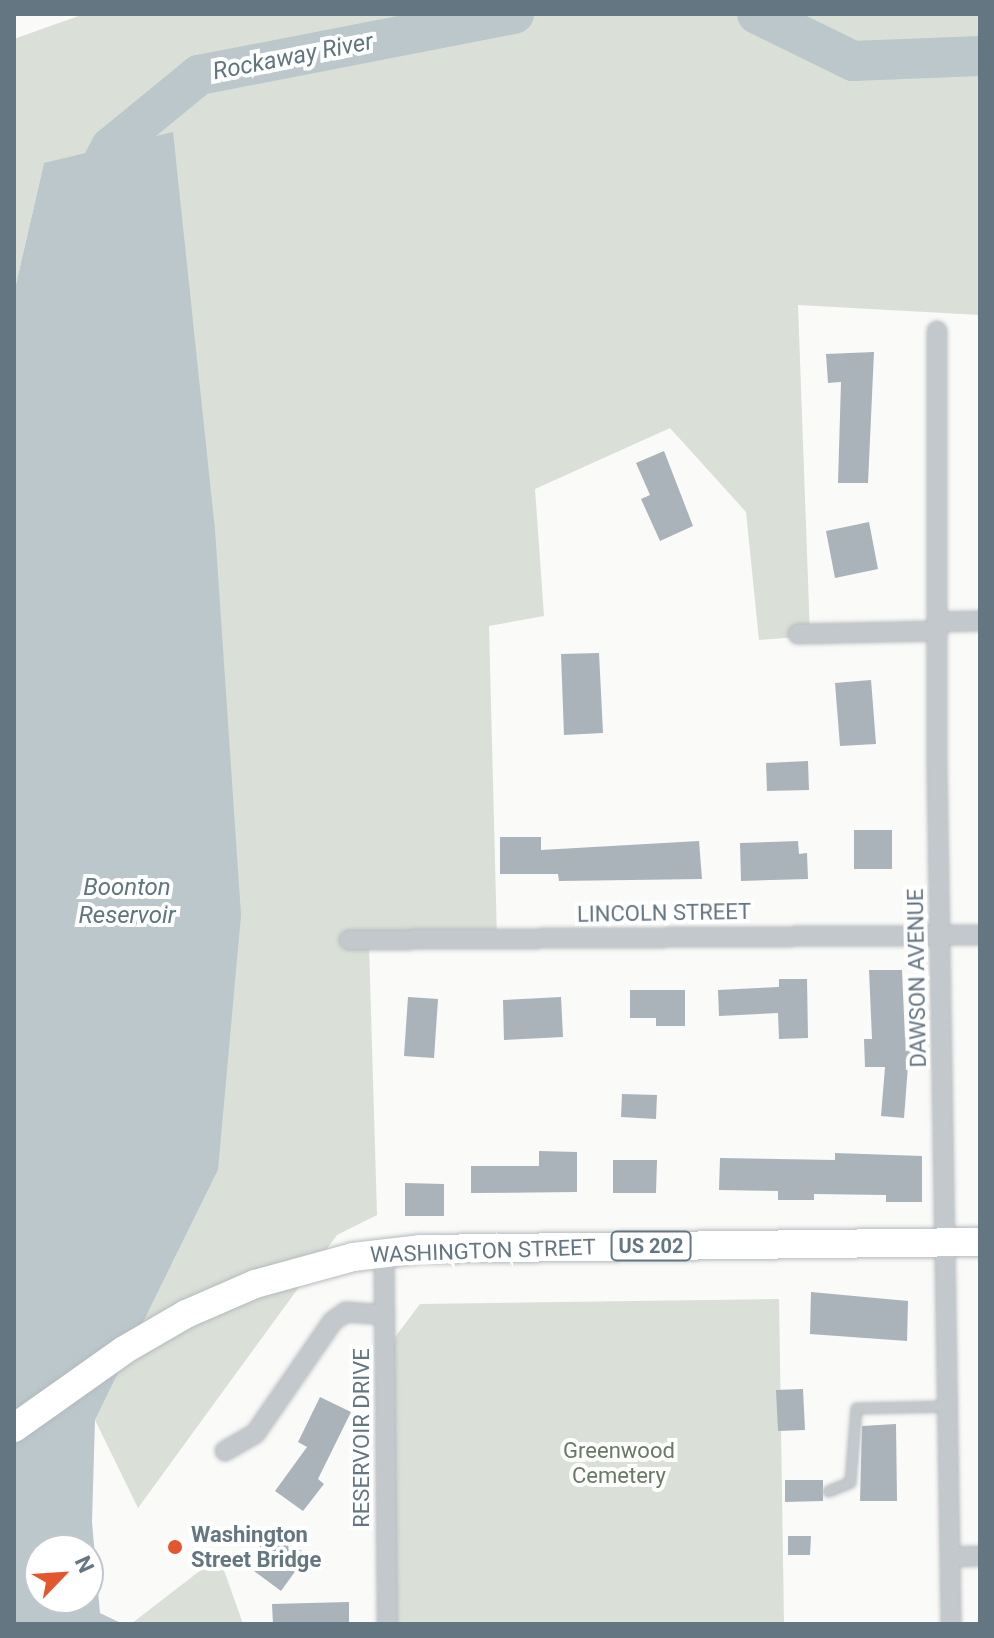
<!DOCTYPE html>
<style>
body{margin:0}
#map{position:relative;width:994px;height:1638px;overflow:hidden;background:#fafaf8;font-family:Roboto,sans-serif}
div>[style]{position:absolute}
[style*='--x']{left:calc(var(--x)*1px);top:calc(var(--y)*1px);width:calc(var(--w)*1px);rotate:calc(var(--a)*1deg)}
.green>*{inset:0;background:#dadfd7}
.water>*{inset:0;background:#bbc7cb}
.river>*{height:40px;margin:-20px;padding:0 20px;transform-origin:20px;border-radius:20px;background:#bbc7cb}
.building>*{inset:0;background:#aab3b9}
.roads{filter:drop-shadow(0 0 2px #b5babe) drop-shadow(0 0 2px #b5babe)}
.service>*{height:9px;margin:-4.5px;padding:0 4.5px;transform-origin:4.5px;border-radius:4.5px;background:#c3c8cc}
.minor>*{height:18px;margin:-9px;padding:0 9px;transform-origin:9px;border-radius:9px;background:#c3c8cc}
.primary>*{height:28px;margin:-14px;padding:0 14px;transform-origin:14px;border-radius:14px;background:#fff}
.dots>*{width:22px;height:22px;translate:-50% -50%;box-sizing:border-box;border:4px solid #fff;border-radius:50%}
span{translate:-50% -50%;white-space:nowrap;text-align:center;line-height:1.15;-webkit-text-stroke:8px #fff;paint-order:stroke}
.shield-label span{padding:2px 6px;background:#fff;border:2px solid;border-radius:6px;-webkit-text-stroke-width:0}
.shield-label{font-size:20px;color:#657683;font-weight:700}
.street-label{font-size:22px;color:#657683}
.park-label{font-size:22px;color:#687a64}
.poi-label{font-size:22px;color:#657683;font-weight:700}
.left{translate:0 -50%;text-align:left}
.water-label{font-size:24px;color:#60757c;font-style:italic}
.frame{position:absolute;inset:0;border:16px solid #657683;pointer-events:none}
.north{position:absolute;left:24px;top:1534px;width:80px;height:80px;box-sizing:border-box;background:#fff;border:2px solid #c1c8cd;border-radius:50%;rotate:65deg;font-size:22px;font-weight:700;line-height:32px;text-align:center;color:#657683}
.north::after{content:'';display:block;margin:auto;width:28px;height:36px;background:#e4572e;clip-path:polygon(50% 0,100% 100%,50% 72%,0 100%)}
</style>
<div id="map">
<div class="green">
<div style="clip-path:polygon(84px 14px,980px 14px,980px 315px,798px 305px,810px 636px,759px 640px,746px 512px,670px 428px,535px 489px,544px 616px,489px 626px,497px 940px,369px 945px,377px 1215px,337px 1235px,138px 1508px,95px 1420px,218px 1170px,44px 163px,14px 293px,14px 39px)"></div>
<div style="clip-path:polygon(779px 1299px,784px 1624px,385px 1624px,380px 1357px,420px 1304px)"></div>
<div style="clip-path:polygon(219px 1556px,243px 1624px,131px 1624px)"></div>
</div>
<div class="water">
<div style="clip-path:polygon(evenodd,173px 132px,215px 530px,241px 915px,218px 1170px,95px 1420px,92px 1522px,100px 1613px,123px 1624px,14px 1624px,14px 293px,44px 163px,173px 132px,40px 1550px,88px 1550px,88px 1598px,40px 1598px,40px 1550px)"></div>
</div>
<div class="river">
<div style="--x:757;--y:14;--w:107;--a:26.1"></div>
<div style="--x:853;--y:61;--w:127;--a:-2.3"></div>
<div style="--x:86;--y:194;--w:53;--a:-62"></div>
<div style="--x:111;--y:147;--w:114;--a:-39.3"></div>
<div style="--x:199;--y:75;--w:321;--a:-11"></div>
</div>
<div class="building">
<div style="clip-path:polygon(874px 352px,868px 483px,838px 483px,841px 382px,828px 383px,826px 354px)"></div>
<div style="clip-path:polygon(664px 451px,693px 526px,660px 541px,641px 499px,650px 495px,636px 463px)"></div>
<div style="clip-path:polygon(869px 522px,878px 569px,835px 578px,826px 531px)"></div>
<div style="clip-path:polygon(599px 653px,603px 733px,564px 735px,561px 654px)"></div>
<div style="clip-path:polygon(871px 680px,876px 744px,840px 746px,835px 683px)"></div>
<div style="clip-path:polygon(808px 761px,809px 790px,767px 791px,766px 763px)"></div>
<div style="clip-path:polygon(854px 830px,892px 830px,892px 869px,854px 869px)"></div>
<div style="clip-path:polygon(500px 837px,541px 837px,541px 850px,699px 841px,702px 879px,559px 881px,558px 874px,500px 874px)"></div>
<div style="clip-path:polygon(798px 841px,799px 854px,807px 853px,808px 879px,741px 881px,740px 843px)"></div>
<div style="clip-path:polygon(869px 970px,902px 970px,905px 1038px,917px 1038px,918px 1066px,908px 1066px,904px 1118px,881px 1116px,885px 1067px,865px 1067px,864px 1039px,872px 1039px)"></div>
<div style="clip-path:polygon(779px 979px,807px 979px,808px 1038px,779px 1039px,778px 1013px,719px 1016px,718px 990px,779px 987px)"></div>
<div style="clip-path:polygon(630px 990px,685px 990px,685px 1026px,656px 1026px,656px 1018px,630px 1018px)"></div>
<div style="clip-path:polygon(408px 997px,438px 999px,434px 1058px,404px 1056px)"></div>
<div style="clip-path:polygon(561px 997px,563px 1037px,504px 1040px,503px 1000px)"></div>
<div style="clip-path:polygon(622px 1094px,657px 1095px,656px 1119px,621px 1117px)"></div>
<div style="clip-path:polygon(539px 1151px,577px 1152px,577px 1192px,471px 1193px,471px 1166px,539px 1166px)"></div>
<div style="clip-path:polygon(835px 1153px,922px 1156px,922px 1202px,886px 1202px,886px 1195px,814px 1194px,814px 1200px,778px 1200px,778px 1191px,719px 1190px,720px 1158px,835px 1160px)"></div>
<div style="clip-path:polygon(613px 1160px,657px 1160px,656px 1193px,613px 1193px)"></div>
<div style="clip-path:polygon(405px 1183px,444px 1184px,444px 1216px,405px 1216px)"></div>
<div style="clip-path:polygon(811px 1292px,908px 1301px,907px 1341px,810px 1334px)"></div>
<div style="clip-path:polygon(803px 1389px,805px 1430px,778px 1431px,776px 1390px)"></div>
<div style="clip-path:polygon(320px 1397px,351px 1412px,318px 1479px,324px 1484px,303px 1511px,275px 1491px,307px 1447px,298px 1442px)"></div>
<div style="clip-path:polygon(896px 1424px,897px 1501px,860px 1501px,862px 1426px)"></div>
<div style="clip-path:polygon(785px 1480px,823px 1480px,823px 1501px,785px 1502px)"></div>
<div style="clip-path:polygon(273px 1529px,307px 1555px,281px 1591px,246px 1565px)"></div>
<div style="clip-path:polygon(788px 1536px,811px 1536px,810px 1555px,788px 1555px)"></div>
<div style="clip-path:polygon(349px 1602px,349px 1624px,273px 1624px,272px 1604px)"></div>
</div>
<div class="roads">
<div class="service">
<div style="--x:828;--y:1491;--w:24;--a:-22"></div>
<div style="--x:850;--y:1482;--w:74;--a:-85.4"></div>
<div style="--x:856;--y:1408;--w:93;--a:-1.2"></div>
</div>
<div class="minor">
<div style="--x:937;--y:331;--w:436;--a:90"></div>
<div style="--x:937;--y:767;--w:857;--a:89.06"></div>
<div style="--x:938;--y:622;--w:42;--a:-1.4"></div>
<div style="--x:798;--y:634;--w:140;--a:-1.2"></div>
<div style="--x:349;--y:940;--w:631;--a:-0.45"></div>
<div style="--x:384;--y:1252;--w:372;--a:89.5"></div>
<div style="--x:225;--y:1451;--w:34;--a:-30"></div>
<div style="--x:255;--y:1434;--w:137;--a:-55.4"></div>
<div style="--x:333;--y:1321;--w:16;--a:-35"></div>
<div style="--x:346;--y:1312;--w:39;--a:4"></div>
<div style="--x:951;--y:1557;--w:29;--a:-2"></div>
</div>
<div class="primary">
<div style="--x:14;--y:1428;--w:135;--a:-35.3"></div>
<div style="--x:124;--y:1350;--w:72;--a:-30.1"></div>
<div style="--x:186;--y:1314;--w:75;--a:-23.5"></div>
<div style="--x:255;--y:1284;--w:102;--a:-15.4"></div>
<div style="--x:353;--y:1257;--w:67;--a:-6.8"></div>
<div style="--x:420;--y:1249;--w:560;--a:-0.72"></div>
</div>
</div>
<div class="dots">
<div style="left:175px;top:1547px;background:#e4572e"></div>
</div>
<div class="shield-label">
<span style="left:651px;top:1246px">US 202</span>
</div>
<div class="street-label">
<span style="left:664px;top:913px;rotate:-1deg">LINCOLN STREET</span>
<span style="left:917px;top:978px;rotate:-91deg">DAWSON AVENUE</span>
<span style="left:483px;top:1251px;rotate:-2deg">WASHINGTON STREET</span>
<span style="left:362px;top:1438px;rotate:-90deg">RESERVOIR DRIVE</span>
</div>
<div class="park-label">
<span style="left:619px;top:1463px">Greenwood<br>Cemetery</span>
</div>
<div class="poi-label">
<span class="left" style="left:191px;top:1547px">Washington<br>Street Bridge</span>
</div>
<div class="water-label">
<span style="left:293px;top:57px;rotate:-11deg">Rockaway River</span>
<span style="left:127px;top:902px">Boonton<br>Reservoir</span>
</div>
<div class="frame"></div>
<div class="north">N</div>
</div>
